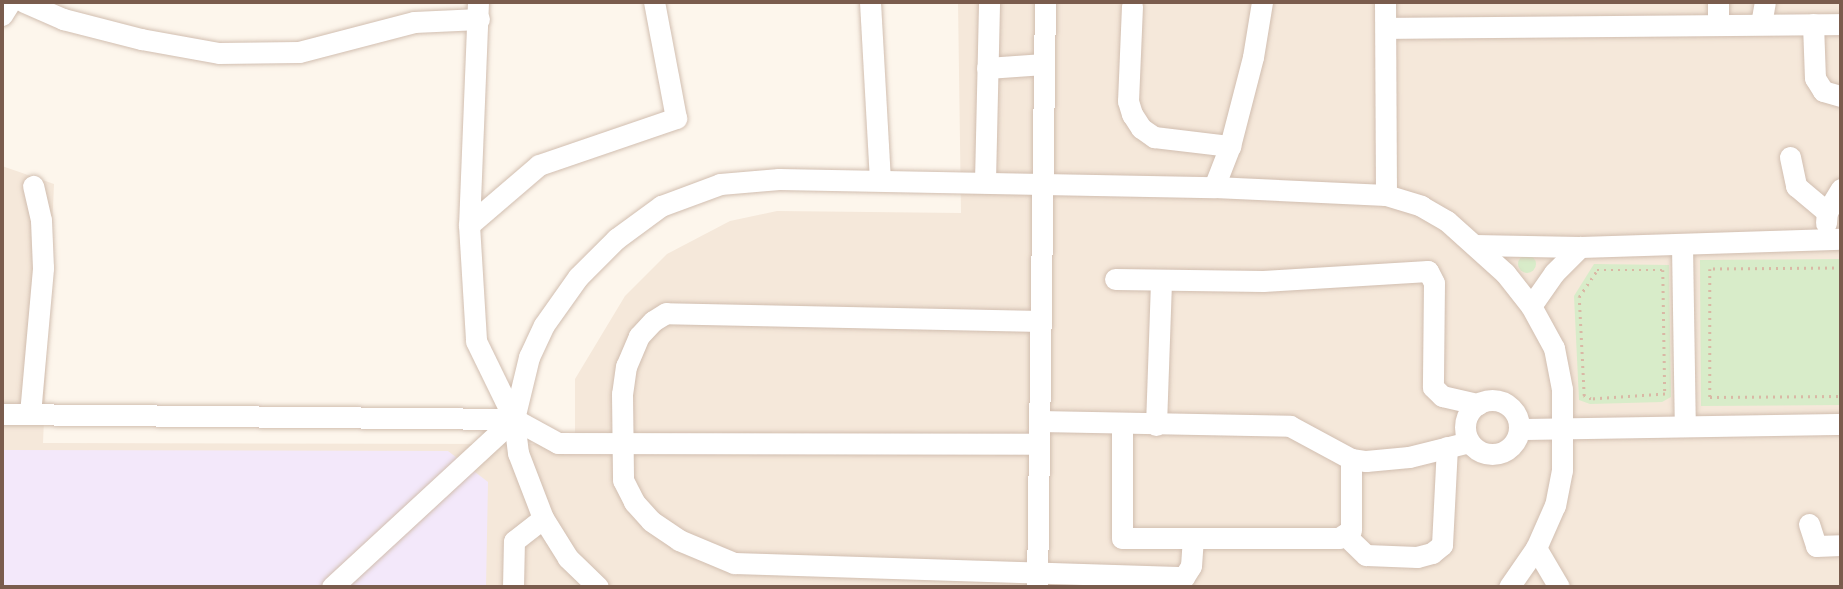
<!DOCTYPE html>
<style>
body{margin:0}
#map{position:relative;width:1843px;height:589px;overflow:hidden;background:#fdf6ec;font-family:"Exo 2",sans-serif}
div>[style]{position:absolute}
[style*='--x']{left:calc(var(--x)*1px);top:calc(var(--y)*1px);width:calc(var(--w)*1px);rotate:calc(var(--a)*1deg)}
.residential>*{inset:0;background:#f5e8da}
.education>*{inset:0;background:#f3e8fa}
.green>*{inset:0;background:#d8ecc9}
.round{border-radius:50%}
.path>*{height:2.5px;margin-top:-1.25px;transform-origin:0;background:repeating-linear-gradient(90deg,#d9b8a5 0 2px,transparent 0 7px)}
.roads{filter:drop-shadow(0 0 2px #d1beb0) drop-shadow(0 0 2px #d1beb0)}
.minor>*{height:21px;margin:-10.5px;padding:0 10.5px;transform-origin:10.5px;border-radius:10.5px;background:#fff}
.minor>.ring{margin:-10.5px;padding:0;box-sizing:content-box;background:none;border:21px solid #fff;border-radius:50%}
span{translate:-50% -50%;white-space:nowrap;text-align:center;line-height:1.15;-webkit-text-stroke:5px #fffaf3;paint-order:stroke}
.frame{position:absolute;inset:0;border:4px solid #7a5c4d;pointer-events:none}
</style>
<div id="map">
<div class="residential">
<div style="clip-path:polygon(958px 2px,1841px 2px,1841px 587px,2px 587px,2px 166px,54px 184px,43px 443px,575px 444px,575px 379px,625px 296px,667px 254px,730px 221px,777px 211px,961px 213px)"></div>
</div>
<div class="education">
<div style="clip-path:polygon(2px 450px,448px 451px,488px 482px,486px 587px,2px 587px)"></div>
</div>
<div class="green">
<div class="round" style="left:1518px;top:255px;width:18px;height:18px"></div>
<div style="clip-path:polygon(1841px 259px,1841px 405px,1701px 406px,1700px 260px)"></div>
<div style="clip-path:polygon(1594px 264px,1669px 265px,1671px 397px,1662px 402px,1590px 404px,1579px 400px,1574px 296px)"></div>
</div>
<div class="path">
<div style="--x:1841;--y:268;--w:131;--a:179.6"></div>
<div style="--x:1710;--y:269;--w:128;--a:90"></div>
<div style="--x:1710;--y:397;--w:131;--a:-0.4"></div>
<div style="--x:1597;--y:270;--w:66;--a:0"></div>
<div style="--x:1663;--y:270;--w:124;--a:89.1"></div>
<div style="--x:1665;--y:394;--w:74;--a:176.1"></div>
<div style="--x:1591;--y:399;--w:8;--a:-157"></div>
<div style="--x:1584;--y:396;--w:99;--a:-92.9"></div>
<div style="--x:1579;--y:297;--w:32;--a:-56"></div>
</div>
<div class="roads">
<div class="minor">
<div style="--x:24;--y:2;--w:43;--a:23.6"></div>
<div style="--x:63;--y:19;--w:81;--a:14.4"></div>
<div style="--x:141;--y:39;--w:79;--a:10.2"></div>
<div style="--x:219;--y:53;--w:80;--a:-0.7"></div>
<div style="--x:299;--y:52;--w:119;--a:-14.6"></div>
<div style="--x:414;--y:22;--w:65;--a:-2.6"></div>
<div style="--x:478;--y:2;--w:223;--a:92.3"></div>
<div style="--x:469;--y:225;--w:116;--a:86.5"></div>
<div style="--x:476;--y:341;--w:87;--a:64"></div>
<div style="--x:870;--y:2;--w:177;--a:86.8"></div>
<div style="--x:1385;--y:2;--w:193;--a:89.7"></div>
<div style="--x:1718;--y:2;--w:23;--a:90"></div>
<div style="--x:1132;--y:6;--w:95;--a:92.4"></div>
<div style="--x:1128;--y:101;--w:14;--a:73"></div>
<div style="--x:1132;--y:114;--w:17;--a:57"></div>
<div style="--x:1141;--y:128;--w:16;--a:35"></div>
<div style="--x:1154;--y:137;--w:77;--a:6.8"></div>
<div style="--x:2;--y:15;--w:15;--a:-58"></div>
<div style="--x:1761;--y:24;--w:22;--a:-80"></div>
<div style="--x:1813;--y:24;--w:54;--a:87.9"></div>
<div style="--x:1815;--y:78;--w:15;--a:58"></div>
<div style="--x:1823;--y:91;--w:19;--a:16"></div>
<div style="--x:1386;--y:28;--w:455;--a:-0.5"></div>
<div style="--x:987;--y:68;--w:57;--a:-4"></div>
<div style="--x:1790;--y:157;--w:30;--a:78"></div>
<div style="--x:1796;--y:186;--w:40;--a:40"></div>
<div style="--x:985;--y:181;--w:179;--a:-88.7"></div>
<div style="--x:1214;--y:187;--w:44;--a:-68.7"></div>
<div style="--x:1230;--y:146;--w:92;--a:-75.5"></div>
<div style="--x:1253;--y:57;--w:56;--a:-80.7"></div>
<div style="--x:1826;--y:223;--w:11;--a:-85"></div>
<div style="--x:1827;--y:212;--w:27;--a:-59"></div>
<div style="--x:469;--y:225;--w:92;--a:-40.6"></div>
<div style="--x:539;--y:165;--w:145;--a:-18.9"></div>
<div style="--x:676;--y:118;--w:118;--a:-100.7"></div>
<div style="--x:1475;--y:245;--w:105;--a:1.1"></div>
<div style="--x:1580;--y:247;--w:261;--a:-1.8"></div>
<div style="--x:1682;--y:245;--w:181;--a:89.1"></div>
<div style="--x:1115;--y:279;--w:148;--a:0.8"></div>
<div style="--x:1263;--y:281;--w:165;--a:-3.5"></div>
<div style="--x:1428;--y:271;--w:13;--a:63"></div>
<div style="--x:1434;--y:283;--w:104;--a:90.6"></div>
<div style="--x:1433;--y:387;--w:13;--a:45"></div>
<div style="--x:1442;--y:396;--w:37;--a:13"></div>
<div style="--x:1531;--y:306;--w:40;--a:-55.1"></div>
<div style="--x:1554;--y:273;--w:37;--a:-45"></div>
<div style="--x:1041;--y:321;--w:375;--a:-178.8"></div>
<div style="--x:666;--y:313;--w:15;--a:148"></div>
<div style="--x:653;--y:321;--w:21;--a:133"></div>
<div style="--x:639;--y:336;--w:33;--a:113"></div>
<div style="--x:626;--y:366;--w:28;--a:98"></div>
<div style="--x:622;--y:394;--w:86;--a:89.3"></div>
<div style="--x:623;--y:480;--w:25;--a:63"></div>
<div style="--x:634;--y:502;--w:25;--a:48"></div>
<div style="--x:651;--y:521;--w:34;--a:34"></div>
<div style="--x:679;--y:540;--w:60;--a:22.7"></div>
<div style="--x:734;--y:563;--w:444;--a:1.8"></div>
<div style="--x:1178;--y:577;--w:6;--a:0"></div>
<div style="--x:1184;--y:577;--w:13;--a:-58"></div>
<div style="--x:1191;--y:566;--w:26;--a:-86"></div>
<div class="ring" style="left:1465px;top:400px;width:33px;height:33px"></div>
<div style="--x:2;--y:414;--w:512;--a:0.56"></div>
<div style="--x:514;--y:419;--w:50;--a:28.6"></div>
<div style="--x:558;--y:443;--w:481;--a:0.1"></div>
<div style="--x:30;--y:414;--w:147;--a:-84.9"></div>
<div style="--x:43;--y:268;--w:48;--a:-92.4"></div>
<div style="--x:41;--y:220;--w:35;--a:-103"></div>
<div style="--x:1039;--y:421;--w:251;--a:1.1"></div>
<div style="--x:1290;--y:426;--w:69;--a:28.4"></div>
<div style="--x:1351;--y:459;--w:15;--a:8"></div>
<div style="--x:1366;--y:461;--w:43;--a:-5.3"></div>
<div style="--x:1409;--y:457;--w:62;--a:-14"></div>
<div style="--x:1122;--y:425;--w:113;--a:90"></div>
<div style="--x:1122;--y:538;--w:217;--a:0"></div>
<div style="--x:1339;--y:538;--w:14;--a:-34"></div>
<div style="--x:1351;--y:530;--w:71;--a:-90"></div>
<div style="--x:1156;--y:425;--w:145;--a:-88"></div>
<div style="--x:1520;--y:429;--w:321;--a:-0.9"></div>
<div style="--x:1809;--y:524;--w:23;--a:72"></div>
<div style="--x:1816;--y:546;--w:25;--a:-2"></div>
<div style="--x:1345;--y:535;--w:29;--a:44"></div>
<div style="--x:1366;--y:555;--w:51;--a:2.2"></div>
<div style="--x:1417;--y:557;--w:16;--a:-15"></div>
<div style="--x:1432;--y:553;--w:13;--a:-39"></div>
<div style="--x:1442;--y:545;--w:98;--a:-87.1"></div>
<div style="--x:1536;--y:548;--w:45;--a:59.5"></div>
<div style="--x:332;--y:587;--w:248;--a:-42.7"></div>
<div style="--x:513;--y:587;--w:46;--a:-88.8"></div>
<div style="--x:514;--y:541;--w:37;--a:-38"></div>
<div style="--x:598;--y:587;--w:42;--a:-136"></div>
<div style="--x:568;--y:558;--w:47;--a:-122"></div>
<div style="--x:543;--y:518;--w:70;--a:-111"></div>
<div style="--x:518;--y:453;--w:34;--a:-97"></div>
<div style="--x:514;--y:419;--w:64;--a:-76.4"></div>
<div style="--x:529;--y:357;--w:35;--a:-65"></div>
<div style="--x:544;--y:325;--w:59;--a:-54.7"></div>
<div style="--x:578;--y:277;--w:54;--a:-45"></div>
<div style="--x:616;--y:239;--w:56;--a:-36.3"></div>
<div style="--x:661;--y:206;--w:63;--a:-20.4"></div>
<div style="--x:720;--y:184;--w:59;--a:-4.8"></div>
<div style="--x:779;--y:179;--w:435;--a:1.1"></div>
<div style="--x:1214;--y:187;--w:172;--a:2.7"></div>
<div style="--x:1386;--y:195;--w:37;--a:17"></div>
<div style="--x:1421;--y:206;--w:30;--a:30"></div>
<div style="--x:1447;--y:221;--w:78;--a:41.9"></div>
<div style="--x:1505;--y:273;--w:42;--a:51.8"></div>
<div style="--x:1531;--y:306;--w:48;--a:61.3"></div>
<div style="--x:1554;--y:348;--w:42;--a:79"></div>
<div style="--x:1562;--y:389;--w:81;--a:90"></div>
<div style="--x:1562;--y:470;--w:36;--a:101"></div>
<div style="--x:1555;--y:505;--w:47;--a:113.8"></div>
<div style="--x:1536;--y:548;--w:47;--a:124.7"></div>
<div style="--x:1037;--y:587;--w:585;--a:-89.22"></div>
</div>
</div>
<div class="frame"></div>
</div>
